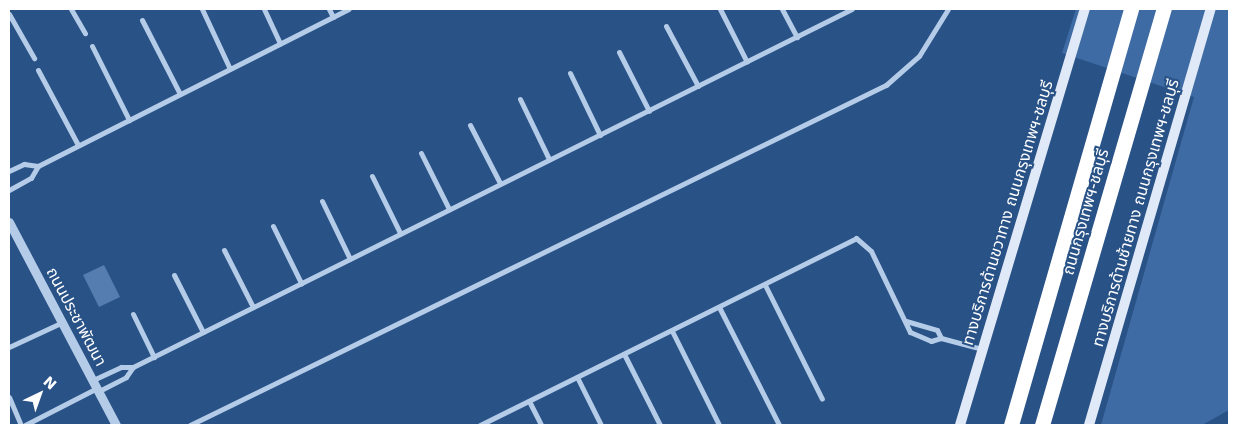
<!DOCTYPE html>
<meta charset="utf-8">
<style>
body{margin:0}
#map{position:relative;width:1238px;height:434px;overflow:hidden;background:#295287;font-family:"DejaVu Sans","Noto Sans Thai",sans-serif}
div>[style]{position:absolute}
[style*='--x']{left:calc(var(--x)*1px);top:calc(var(--y)*1px);width:calc(var(--w)*1px);rotate:calc(var(--a)*1deg)}
.green>*{inset:0;background:#3e6ba3}
.building>*{inset:0;background:#567db0}
.minor>*{height:5px;margin:-2.5px;padding:0 2.5px;transform-origin:2.5px;border-radius:2.5px;background:#b5cce8}
.tertiary>*{height:9px;margin:-4.5px;padding:0 4.5px;transform-origin:4.5px;border-radius:4.5px;background:#b5cce8}
.secondary>*{height:10px;margin:-5px;padding:0 5px;transform-origin:5px;border-radius:5px;background:#dfe9f7}
.motorway>*{height:15px;margin:-7.5px;padding:0 7.5px;transform-origin:7.5px;border-radius:7.5px;background:#fff}
span{translate:-50% -50%;white-space:nowrap;text-align:center;line-height:1.15;-webkit-text-stroke:4px #295287;paint-order:stroke}
.street-label{font-size:16px;color:#fff}
.frame{position:absolute;inset:0;border:10px solid #fff;pointer-events:none}
.north{position:absolute;left:15px;top:369px;width:50px;height:50px;-webkit-text-stroke:4px #295287;paint-order:stroke;rotate:42deg;font-size:14px;font-weight:700;line-height:20px;text-align:center;color:#fff}
.north::after{content:'';display:block;margin:auto;width:18px;height:22px;background:#fff;clip-path:polygon(50% 0,100% 100%,50% 72%,0 100%)}
</style>
<div id="map">
<div class="green">
<div style="clip-path:polygon(1076px 9px,1229px 9px,1229px 410px,1202px 425px,1101px 425px,1194px 97px,1062px 53px)"></div>
</div>
<div class="building">
<div style="clip-path:polygon(104px 265px,120px 297px,99px 307px,83px 275px)"></div>
</div>
<div class="minor">
<div style="--x:71;--y:9;--w:28;--a:60"></div>
<div style="--x:202;--y:9;--w:66;--a:65"></div>
<div style="--x:264;--y:9;--w:38;--a:65"></div>
<div style="--x:329;--y:9;--w:9;--a:63"></div>
<div style="--x:720;--y:9;--w:59;--a:63"></div>
<div style="--x:782;--y:9;--w:32;--a:62"></div>
<div style="--x:9;--y:14;--w:51;--a:60.4"></div>
<div style="--x:142;--y:20;--w:83;--a:62.8"></div>
<div style="--x:666;--y:26;--w:68;--a:61.9"></div>
<div style="--x:92;--y:46;--w:83;--a:63.4"></div>
<div style="--x:619;--y:52;--w:66;--a:63"></div>
<div style="--x:38;--y:70;--w:85;--a:61.9"></div>
<div style="--x:570;--y:73;--w:69;--a:64.2"></div>
<div style="--x:520;--y:99;--w:67;--a:64.2"></div>
<div style="--x:470;--y:125;--w:65;--a:62.7"></div>
<div style="--x:421;--y:153;--w:63;--a:63.4"></div>
<div style="--x:9;--y:171;--w:17;--a:-25"></div>
<div style="--x:24;--y:164;--w:14;--a:8"></div>
<div style="--x:372;--y:176;--w:64;--a:63.8"></div>
<div style="--x:9;--y:190;--w:25;--a:-29"></div>
<div style="--x:31;--y:178;--w:14;--a:-60"></div>
<div style="--x:38;--y:166;--w:348;--a:-26.8"></div>
<div style="--x:322;--y:201;--w:64;--a:64.2"></div>
<div style="--x:273;--y:226;--w:64;--a:63.8"></div>
<div style="--x:224;--y:250;--w:64;--a:63"></div>
<div style="--x:174;--y:275;--w:64;--a:63"></div>
<div style="--x:765;--y:285;--w:127;--a:63.4"></div>
<div style="--x:719;--y:307;--w:132;--a:63"></div>
<div style="--x:133;--y:314;--w:48;--a:64"></div>
<div style="--x:906;--y:321;--w:32;--a:16"></div>
<div style="--x:937;--y:330;--w:9;--a:63"></div>
<div style="--x:672;--y:331;--w:105;--a:63.4"></div>
<div style="--x:9;--y:347;--w:57;--a:-24.8"></div>
<div style="--x:624;--y:354;--w:80;--a:63.1"></div>
<div style="--x:577;--y:377;--w:54;--a:63.4"></div>
<div style="--x:93;--y:380;--w:31;--a:-25"></div>
<div style="--x:121;--y:367;--w:12;--a:0"></div>
<div style="--x:99;--y:391;--w:30;--a:-27"></div>
<div style="--x:126;--y:377;--w:12;--a:-55"></div>
<div style="--x:133;--y:367;--w:803;--a:-26.47"></div>
<div style="--x:9;--y:397;--w:30;--a:67"></div>
<div style="--x:529;--y:401;--w:27;--a:63"></div>
<div style="--x:25;--y:425;--w:81;--a:-27.2"></div>
<div style="--x:190;--y:425;--w:775;--a:-26.04"></div>
<div style="--x:886;--y:85;--w:44;--a:-41.3"></div>
<div style="--x:919;--y:56;--w:55;--a:-58.3"></div>
<div style="--x:480;--y:425;--w:420;--a:-26.4"></div>
<div style="--x:856;--y:238;--w:20;--a:41"></div>
<div style="--x:871;--y:251;--w:90;--a:64.3"></div>
<div style="--x:910;--y:332;--w:23;--a:23"></div>
<div style="--x:931;--y:341;--w:10;--a:-17"></div>
<div style="--x:941;--y:338;--w:42;--a:15"></div>
</div>
<div class="tertiary">
<div style="--x:9;--y:222;--w:229;--a:62.2"></div>
</div>
<div class="secondary">
<div style="--x:960;--y:425;--w:434;--a:-73.3"></div>
<div style="--x:1089;--y:425;--w:434;--a:-73.7"></div>
</div>
<div class="motorway">
<div style="--x:1011;--y:425;--w:433;--a:-73.9"></div>
<div style="--x:1042;--y:425;--w:434;--a:-73.7"></div>
</div>
<div class="street-label">
<span style="left:1086px;top:212px;rotate:-74deg">ถนนกรุงเทพฯ-ชลบุรี</span>
<span style="left:1008px;top:213px;rotate:-73deg">ทางบริการด้านขวาทาง ถนนกรุงเทพฯ-ชลบุรี</span>
<span style="left:1136px;top:213px;rotate:-74deg">ทางบริการด้านซ้ายทาง ถนนกรุงเทพฯ-ชลบุรี</span>
<span style="left:76px;top:317px;rotate:62deg">ถนนประชาพัฒนา</span>
</div>
<div class="frame"></div>
<div class="north">N</div>
</div>
